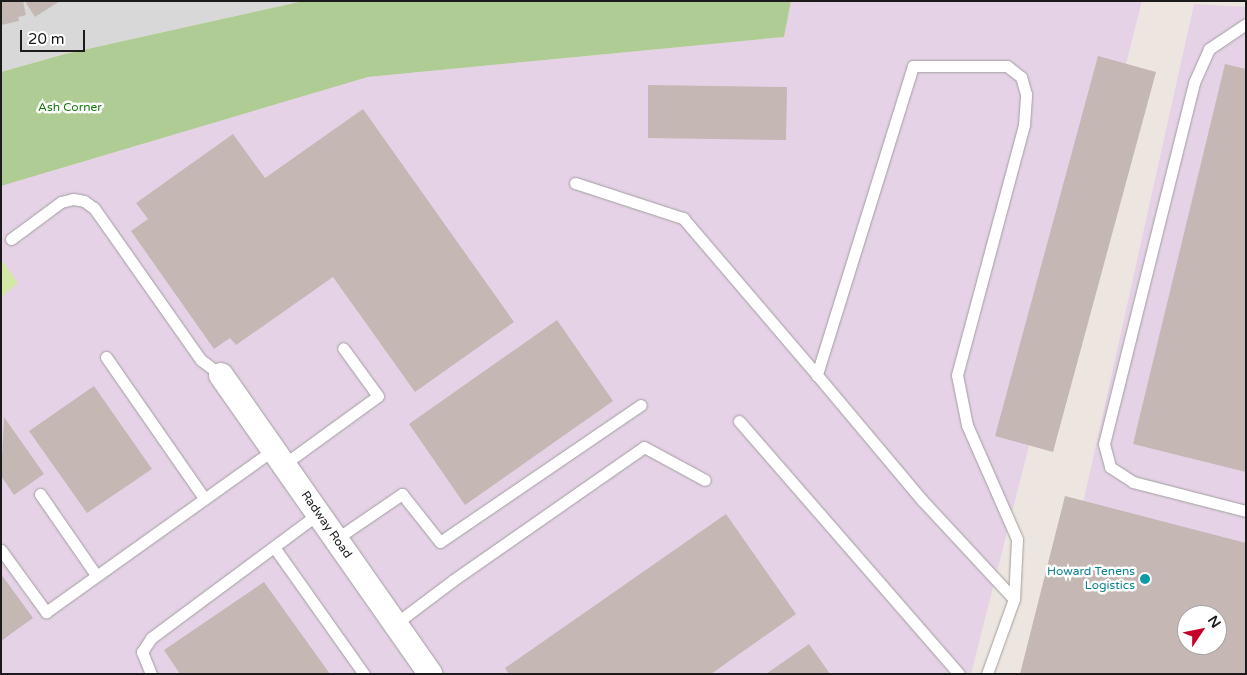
<!DOCTYPE html>
<style>
body{margin:0}
#map{position:relative;width:1247px;height:675px;overflow:hidden;background:#ede6e0;font-family:"Varela Round",sans-serif}
div>[style]{position:absolute}
[style*='--x']{left:calc(var(--x)*1px);top:calc(var(--y)*1px);width:calc(var(--w)*1px);rotate:calc(var(--a)*1deg)}
.residential>*{inset:0;background:#d9d8d8}
.industrial>*{inset:0;background:#e6d2e6}
.grass>*{inset:0;background:#d3e8a5}
.forest>*{inset:0;background:#b0cc95}
.building>*{inset:0;background:#c4b7b4}
.roads{filter:drop-shadow(0 0 1px #9f9f9f) drop-shadow(0 0 1px #9f9f9f)}
.service>*{height:11px;margin:-5.5px;padding:0 5.5px;transform-origin:5.5px;border-radius:5.5px;background:#fff}
.minor>*{height:24px;margin:-12px;padding:0 12px;transform-origin:12px;border-radius:12px;background:#fff}
.dots>*{width:14px;height:14px;translate:-50% -50%;box-sizing:border-box;border:2px solid #fff;border-radius:50%}
span{translate:-50% -50%;white-space:nowrap;text-align:center;line-height:1.15;-webkit-text-stroke:5px #fff;paint-order:stroke}
.park-label{font-size:12px;color:#18770b}
.street-label{font-size:12px;color:#1b1b1b}
.culture-label{font-size:12px;color:#0d838f}
.right{translate:-100% -50%;text-align:right}
.frame{position:absolute;inset:0;border:2px solid #1b1b1b;pointer-events:none}
.north{position:absolute;left:1177px;top:605px;width:50px;height:50px;box-sizing:border-box;background:#fff;border:1px solid #a4a4a4;border-radius:50%;rotate:56deg;font-size:14px;font-weight:700;line-height:20px;text-align:center;color:#1b1b1b}
.north::after{content:'';display:block;margin:auto;width:18px;height:22px;background:#c50129;clip-path:polygon(50% 0,100% 100%,50% 72%,0 100%)}
.scale{position:absolute;left:20px;top:30px;width:65px;height:22px;box-sizing:border-box;border:2px solid #1b1b1b;border-top:0;padding-left:6px;font-size:15px;line-height:18px;white-space:nowrap;color:#1b1b1b;-webkit-text-stroke:4px #fff;paint-order:stroke}
</style>
<div id="map">
<div class="residential">
<div style="clip-path:polygon(1px 1px,303px 1px,65px 54px,1px 72px)"></div>
</div>
<div class="industrial">
<div style="clip-path:polygon(791px 1px,1142px 1px,971px 674px,1px 674px,1px 297px,17px 283px,1px 259px,1px 186px,368px 77px,784px 37px)"></div>
<div style="clip-path:polygon(evenodd,1194px 4px,1246px 7px,1246px 674px,1045px 674px,1194px 4px,1187px 615px,1217px 615px,1217px 645px,1187px 645px,1187px 615px)"></div>
</div>
<div class="grass">
<div style="clip-path:polygon(1px 259px,18px 283px,1px 297px)"></div>
</div>
<div class="forest">
<div style="clip-path:polygon(303px 1px,791px 1px,784px 37px,368px 77px,1px 186px,1px 72px,65px 54px)"></div>
</div>
<div class="building">
<div style="clip-path:polygon(1px 1px,23px 1px,26px 15px,18px 17px,19px 21px,1px 25px)"></div>
<div style="clip-path:polygon(28px 1px,60px 1px,35px 17px,26px 3px)"></div>
<div style="clip-path:polygon(1098px 56px,1156px 72px,1053px 452px,995px 436px)"></div>
<div style="clip-path:polygon(1225px 64px,1246px 69px,1246px 472px,1133px 444px)"></div>
<div style="clip-path:polygon(648px 85px,787px 87px,786px 140px,648px 138px)"></div>
<div style="clip-path:polygon(363px 109px,514px 322px,415px 392px,333px 277px,236px 345px,230px 338px,214px 349px,131px 231px,148px 219px,136px 203px,233px 134px,265px 178px)"></div>
<div style="clip-path:polygon(557px 320px,613px 401px,465px 505px,409px 424px)"></div>
<div style="clip-path:polygon(94px 386px,152px 469px,87px 513px,29px 431px)"></div>
<div style="clip-path:polygon(4px 417px,44px 474px,14px 495px,1px 476px)"></div>
<div style="clip-path:polygon(evenodd,1065px 496px,1246px 543px,1246px 674px,1020px 674px,1065px 496px,1187px 615px,1217px 615px,1217px 645px,1187px 645px,1187px 615px)"></div>
<div style="clip-path:polygon(726px 514px,796px 614px,711px 674px,509px 674px,505px 668px)"></div>
<div style="clip-path:polygon(1px 574px,33px 618px,1px 641px)"></div>
<div style="clip-path:polygon(264px 582px,330px 674px,180px 674px,164px 650px)"></div>
<div style="clip-path:polygon(809px 644px,830px 674px,766px 674px)"></div>
</div>
<div class="roads">
<div class="service">
<div style="--x:1246;--y:24;--w:45;--a:146"></div>
<div style="--x:1209;--y:49;--w:37;--a:114"></div>
<div style="--x:1194;--y:83;--w:372;--a:104"></div>
<div style="--x:1104;--y:444;--w:24;--a:75"></div>
<div style="--x:1110;--y:467;--w:27;--a:33"></div>
<div style="--x:1133;--y:482;--w:117;--a:14.4"></div>
<div style="--x:575;--y:183;--w:114;--a:18"></div>
<div style="--x:683;--y:218;--w:206;--a:49.5"></div>
<div style="--x:11;--y:239;--w:62;--a:-36.5"></div>
<div style="--x:61;--y:202;--w:12;--a:-14"></div>
<div style="--x:73;--y:199;--w:11;--a:10"></div>
<div style="--x:84;--y:201;--w:12;--a:35"></div>
<div style="--x:94;--y:208;--w:186;--a:54.9"></div>
<div style="--x:201;--y:360;--w:25;--a:37"></div>
<div style="--x:106;--y:357;--w:172;--a:55.2"></div>
<div style="--x:739;--y:421;--w:335;--a:49"></div>
<div style="--x:283;--y:465;--w:117;--a:-36"></div>
<div style="--x:378;--y:396;--w:59;--a:-126.1"></div>
<div style="--x:40;--y:494;--w:98;--a:55.3"></div>
<div style="--x:336;--y:539;--w:80;--a:-34.3"></div>
<div style="--x:402;--y:494;--w:61;--a:51.6"></div>
<div style="--x:440;--y:542;--w:243;--a:-34.3"></div>
<div style="--x:274;--y:547;--w:156;--a:54.7"></div>
<div style="--x:1;--y:550;--w:77;--a:54"></div>
<div style="--x:46;--y:612;--w:279;--a:-35.5"></div>
<div style="--x:395;--y:624;--w:71;--a:-37"></div>
<div style="--x:452;--y:581;--w:234;--a:-34.9"></div>
<div style="--x:644;--y:447;--w:69;--a:28.4"></div>
<div style="--x:151;--y:674;--w:24;--a:-112"></div>
<div style="--x:142;--y:652;--w:17;--a:-57"></div>
<div style="--x:151;--y:638;--w:208;--a:-36.6"></div>
<div style="--x:987;--y:674;--w:80;--a:-70.2"></div>
<div style="--x:1014;--y:599;--w:60;--a:-87.1"></div>
<div style="--x:1017;--y:539;--w:124;--a:-113.7"></div>
<div style="--x:967;--y:425;--w:51;--a:-101.3"></div>
<div style="--x:957;--y:375;--w:259;--a:-75"></div>
<div style="--x:1024;--y:125;--w:31;--a:-86"></div>
<div style="--x:1026;--y:94;--w:18;--a:-106"></div>
<div style="--x:1021;--y:77;--w:18;--a:-142"></div>
<div style="--x:1007;--y:66;--w:94;--a:180"></div>
<div style="--x:913;--y:66;--w:324;--a:107.3"></div>
<div style="--x:817;--y:375;--w:163;--a:50"></div>
<div style="--x:922;--y:500;--w:135;--a:47.1"></div>
</div>
<div class="minor">
<div style="--x:221;--y:375;--w:365;--a:55"></div>
</div>
</div>
<div class="dots">
<div style="left:1145px;top:579px;background:#0f9aa8"></div>
</div>
<div class="park-label">
<span style="left:70px;top:108px">Ash Corner</span>
</div>
<div class="street-label">
<span style="left:326px;top:525px;rotate:55deg">Radway Road</span>
</div>
<div class="culture-label">
<span class="right" style="left:1135px;top:579px">Howard Tenens<br>Logistics</span>
</div>
<div class="frame"></div>
<div class="north">N</div>
<div class="scale">20 m</div>
</div>
